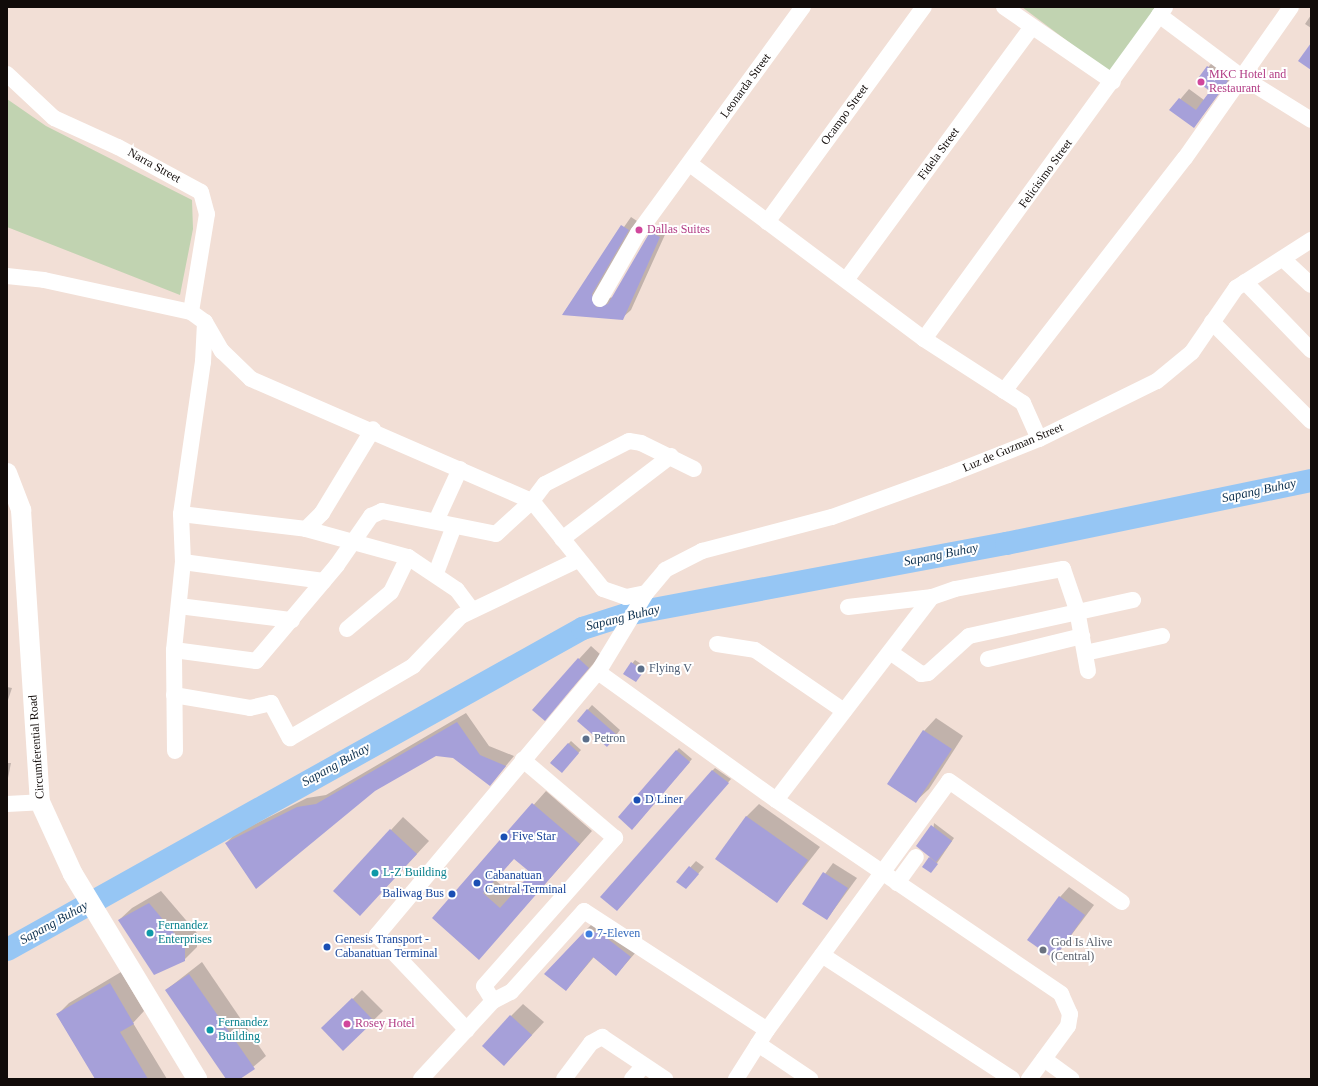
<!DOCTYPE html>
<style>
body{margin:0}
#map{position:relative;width:1318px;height:1086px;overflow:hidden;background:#f2dfd6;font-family:Georgia,serif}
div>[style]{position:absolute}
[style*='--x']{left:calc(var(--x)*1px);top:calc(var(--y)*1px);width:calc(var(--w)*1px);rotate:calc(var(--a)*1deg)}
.green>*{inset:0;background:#c1d3b1}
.shadow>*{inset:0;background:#0003}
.river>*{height:23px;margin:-11.5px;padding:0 11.5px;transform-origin:11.5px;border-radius:11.5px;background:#96c6f4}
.building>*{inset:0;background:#a6a0d9}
.minor>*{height:16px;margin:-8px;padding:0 8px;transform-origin:8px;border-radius:8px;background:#fff}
.major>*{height:20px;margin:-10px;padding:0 10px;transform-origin:10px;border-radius:10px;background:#fff}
.dots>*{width:11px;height:11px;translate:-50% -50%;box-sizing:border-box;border:2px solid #fff;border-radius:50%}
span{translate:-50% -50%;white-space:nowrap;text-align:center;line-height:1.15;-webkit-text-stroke:4px #fff;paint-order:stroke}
.hotel-label{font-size:12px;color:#b23c85}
.left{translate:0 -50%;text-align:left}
.street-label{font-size:12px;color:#110b09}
.service-label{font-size:12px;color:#4e5e75}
.transit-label{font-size:12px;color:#164399}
.right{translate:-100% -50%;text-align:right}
.culture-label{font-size:12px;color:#0d838f}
.shop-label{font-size:12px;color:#366cbe}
.worship-label{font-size:12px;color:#5b616d}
.water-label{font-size:13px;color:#113452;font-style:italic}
.frame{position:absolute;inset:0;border:8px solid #110b09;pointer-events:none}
</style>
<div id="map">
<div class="green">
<div style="clip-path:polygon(1022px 7px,1159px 7px,1110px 73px)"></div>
<div style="clip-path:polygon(7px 99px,46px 126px,192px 200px,193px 229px,180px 295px,7px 227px)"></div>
</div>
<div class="shadow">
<div style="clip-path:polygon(1311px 15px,1311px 28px,1305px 24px)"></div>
<div style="clip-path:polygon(1217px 57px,1236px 71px,1194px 127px,1171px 110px,1189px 89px,1204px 100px,1211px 91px,1197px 80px)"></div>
<div style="clip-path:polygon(631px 217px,637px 221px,600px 285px,604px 299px,614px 297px,651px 233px,660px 224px,668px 228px,631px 310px,622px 318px,563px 314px)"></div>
<div style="clip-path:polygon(591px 646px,601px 655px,545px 719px,579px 659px)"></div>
<div style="clip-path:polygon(635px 660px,646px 667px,638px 678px,625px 673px)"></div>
<div style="clip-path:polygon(7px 687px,12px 688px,8px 700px,7px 699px)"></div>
<div style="clip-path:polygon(592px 705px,620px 730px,611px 742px,578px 721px)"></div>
<div style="clip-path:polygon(466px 713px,489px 746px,514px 756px,490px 785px,454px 757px,436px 755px,226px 843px,235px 834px,307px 798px,326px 795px)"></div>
<div style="clip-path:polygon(936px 718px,963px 736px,929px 789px,916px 801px,924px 731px)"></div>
<div style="clip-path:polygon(571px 741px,581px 750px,564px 769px,551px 762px)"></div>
<div style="clip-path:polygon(679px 748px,692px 759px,635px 826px,619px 817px)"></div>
<div style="clip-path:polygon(7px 763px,11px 763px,8px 778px,7px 778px)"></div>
<div style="clip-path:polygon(715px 768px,731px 779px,620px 907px,712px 771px)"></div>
<div style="clip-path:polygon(evenodd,546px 791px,592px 831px,479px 958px,433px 918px,546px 791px,514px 858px,532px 873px,513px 895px,495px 880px,514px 858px)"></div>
<div style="clip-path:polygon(759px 804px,820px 847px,777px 902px,746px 817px)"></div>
<div style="clip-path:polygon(403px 817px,429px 841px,372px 902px,391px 830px)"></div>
<div style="clip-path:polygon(934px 823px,954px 838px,931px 872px,930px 858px)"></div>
<div style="clip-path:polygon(696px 861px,704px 867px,686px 888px,678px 881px)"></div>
<div style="clip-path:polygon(833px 863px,857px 878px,827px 919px,803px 904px)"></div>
<div style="clip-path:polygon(1069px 887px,1094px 905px,1054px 958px,1060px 897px)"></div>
<div style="clip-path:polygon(161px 891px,197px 933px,197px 947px,184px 960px,119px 920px,132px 908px)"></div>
<div style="clip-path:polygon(597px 919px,643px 944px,616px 975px,594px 957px,566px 990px,584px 932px)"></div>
<div style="clip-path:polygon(202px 962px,266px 1056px,239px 1079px,227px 1079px,166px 990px)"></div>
<div style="clip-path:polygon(121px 972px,144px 1011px,133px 1023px,167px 1079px,97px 1079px,57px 1015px,69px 1003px)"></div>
<div style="clip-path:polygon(362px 990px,383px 1011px,343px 1050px,332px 1019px)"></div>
<div style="clip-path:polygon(523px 1004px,544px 1022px,504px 1065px,511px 1016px)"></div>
</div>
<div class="river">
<div style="--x:7;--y:949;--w:659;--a:-29.17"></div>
<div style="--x:582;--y:628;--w:46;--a:-17.7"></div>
<div style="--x:626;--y:614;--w:387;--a:-10.6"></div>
<div style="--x:1006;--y:543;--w:311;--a:-11.7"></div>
</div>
<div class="building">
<div style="clip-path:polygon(1311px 43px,1311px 70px,1298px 61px)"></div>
<div style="clip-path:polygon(1207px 66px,1228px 81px,1194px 128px,1169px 110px,1179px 98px,1196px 110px,1210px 91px,1196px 81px)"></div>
<div style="clip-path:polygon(621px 225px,629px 230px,592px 294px,596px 307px,608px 304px,650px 232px,660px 237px,623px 320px,562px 315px)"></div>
<div style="clip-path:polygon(578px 658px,589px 668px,545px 721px,532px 710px)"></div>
<div style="clip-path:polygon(631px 662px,644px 671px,636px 682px,623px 674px)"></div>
<div style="clip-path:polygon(587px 709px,617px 735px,607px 747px,577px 721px)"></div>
<div style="clip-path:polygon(457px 722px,480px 755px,506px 766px,490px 786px,453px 758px,436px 756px,375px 791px,256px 889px,225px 843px,297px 807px,316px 804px)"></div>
<div style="clip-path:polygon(923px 730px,952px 749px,916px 803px,887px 784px)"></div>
<div style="clip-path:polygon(568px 743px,579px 753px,562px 773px,550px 763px)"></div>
<div style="clip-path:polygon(676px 750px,690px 762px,632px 830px,618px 817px)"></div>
<div style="clip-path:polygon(712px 770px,729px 783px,617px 911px,600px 897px)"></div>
<div style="clip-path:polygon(evenodd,532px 803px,580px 844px,479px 960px,432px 918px,532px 803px,514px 859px,531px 873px,500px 908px,483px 893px,514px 859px)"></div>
<div style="clip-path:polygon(746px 816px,808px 860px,777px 903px,715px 859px)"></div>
<div style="clip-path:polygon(931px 825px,952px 841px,936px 862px,916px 846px)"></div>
<div style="clip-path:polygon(390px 829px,417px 854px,360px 916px,333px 891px)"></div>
<div style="clip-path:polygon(929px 857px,938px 864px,931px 873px,922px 867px)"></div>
<div style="clip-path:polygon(689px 866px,699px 874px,686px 889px,676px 882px)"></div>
<div style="clip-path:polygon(823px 872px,848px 888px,827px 920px,802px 904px)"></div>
<div style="clip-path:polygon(1059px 896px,1085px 915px,1054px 959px,1027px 940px)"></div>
<div style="clip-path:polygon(149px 903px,185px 946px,185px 961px,154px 975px,118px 920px)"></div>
<div style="clip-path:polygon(584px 932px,599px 932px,631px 957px,616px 976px,593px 957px,566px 991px,544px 974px)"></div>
<div style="clip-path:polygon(189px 974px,255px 1069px,240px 1079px,226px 1079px,165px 990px)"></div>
<div style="clip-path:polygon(110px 983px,134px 1024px,120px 1032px,148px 1079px,95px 1079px,56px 1014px)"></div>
<div style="clip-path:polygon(352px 998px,374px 1021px,343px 1051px,321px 1028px)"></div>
<div style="clip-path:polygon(510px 1015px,532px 1035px,504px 1066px,482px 1046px)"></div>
</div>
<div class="minor">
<div style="--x:1004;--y:7;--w:132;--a:34.5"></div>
<div style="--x:1159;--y:15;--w:104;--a:36.8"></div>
<div style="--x:1242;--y:77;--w:81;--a:31.9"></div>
<div style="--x:7;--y:74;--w:64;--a:43.1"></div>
<div style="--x:54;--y:118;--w:70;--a:24.4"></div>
<div style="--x:118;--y:147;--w:94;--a:28.5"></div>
<div style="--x:201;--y:192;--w:23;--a:75"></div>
<div style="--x:207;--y:214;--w:99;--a:99.3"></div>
<div style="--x:690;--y:164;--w:292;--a:36.8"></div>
<div style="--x:924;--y:339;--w:118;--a:32.9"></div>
<div style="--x:1023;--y:403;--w:39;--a:66"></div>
<div style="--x:767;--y:222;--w:266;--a:-53.9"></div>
<div style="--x:1283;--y:259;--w:38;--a:43"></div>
<div style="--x:7;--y:276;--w:37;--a:6"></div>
<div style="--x:44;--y:280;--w:150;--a:12.3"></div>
<div style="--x:191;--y:312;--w:17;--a:36"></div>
<div style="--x:205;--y:322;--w:34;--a:60"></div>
<div style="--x:222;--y:351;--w:40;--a:44"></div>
<div style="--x:251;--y:379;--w:306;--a:23.5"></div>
<div style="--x:532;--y:501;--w:113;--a:51.1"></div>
<div style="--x:603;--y:589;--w:24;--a:19"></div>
<div style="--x:626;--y:597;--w:20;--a:-11"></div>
<div style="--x:846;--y:280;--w:314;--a:-53.7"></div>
<div style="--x:1245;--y:282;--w:95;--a:45.9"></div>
<div style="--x:600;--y:299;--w:76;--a:-60.1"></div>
<div style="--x:638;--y:233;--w:280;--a:-53.9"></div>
<div style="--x:1212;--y:322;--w:140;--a:45"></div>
<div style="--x:924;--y:339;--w:410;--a:-54"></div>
<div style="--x:1004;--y:391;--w:295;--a:-52.2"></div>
<div style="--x:1185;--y:158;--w:184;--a:-54.9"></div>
<div style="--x:181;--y:514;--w:126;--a:6.8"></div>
<div style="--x:306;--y:529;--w:106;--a:15.4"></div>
<div style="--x:408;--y:557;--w:59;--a:34"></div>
<div style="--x:457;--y:590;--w:25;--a:53"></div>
<div style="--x:437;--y:519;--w:55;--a:-65.3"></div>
<div style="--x:306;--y:529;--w:23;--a:-45"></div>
<div style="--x:322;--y:513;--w:98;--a:-58.7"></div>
<div style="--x:562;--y:539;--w:137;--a:-37.3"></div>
<div style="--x:183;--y:562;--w:142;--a:7.7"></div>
<div style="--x:436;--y:573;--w:50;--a:-69"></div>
<div style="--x:179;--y:606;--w:114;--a:7.1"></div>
<div style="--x:848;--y:607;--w:85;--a:-6.8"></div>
<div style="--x:347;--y:629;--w:57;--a:-40.1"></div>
<div style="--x:391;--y:592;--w:39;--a:-64"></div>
<div style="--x:717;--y:644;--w:38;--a:9"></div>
<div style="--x:755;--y:650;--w:108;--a:34.4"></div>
<div style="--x:174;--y:650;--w:83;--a:7.6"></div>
<div style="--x:256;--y:661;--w:126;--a:-49.8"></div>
<div style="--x:337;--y:565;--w:60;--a:-55.2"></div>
<div style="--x:371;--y:516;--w:12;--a:-24"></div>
<div style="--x:382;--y:511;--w:116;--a:11.4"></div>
<div style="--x:496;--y:534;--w:49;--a:-42.5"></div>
<div style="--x:532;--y:501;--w:21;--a:-53"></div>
<div style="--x:545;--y:484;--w:94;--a:-27.1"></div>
<div style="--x:629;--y:441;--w:12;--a:9"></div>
<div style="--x:641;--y:443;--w:59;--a:26.1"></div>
<div style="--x:890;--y:652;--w:38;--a:35"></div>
<div style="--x:921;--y:674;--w:7;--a:-8"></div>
<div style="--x:928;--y:673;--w:55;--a:-42.1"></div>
<div style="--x:969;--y:636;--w:168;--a:-12.4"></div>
<div style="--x:1085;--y:653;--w:79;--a:-12.4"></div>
<div style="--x:988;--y:659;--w:97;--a:-13.7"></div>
<div style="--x:598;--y:672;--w:219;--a:35.7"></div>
<div style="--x:776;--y:800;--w:345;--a:34.2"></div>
<div style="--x:1061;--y:994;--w:22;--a:66"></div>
<div style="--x:1070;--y:1014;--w:12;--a:99"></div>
<div style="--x:1068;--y:1026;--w:66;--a:126.3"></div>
<div style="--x:174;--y:695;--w:77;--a:9.7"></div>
<div style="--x:250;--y:708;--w:22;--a:-13"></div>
<div style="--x:271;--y:703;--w:40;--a:62"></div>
<div style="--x:290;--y:738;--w:143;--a:-30.3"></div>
<div style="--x:413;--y:666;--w:69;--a:-46.2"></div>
<div style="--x:461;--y:616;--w:130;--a:-25.6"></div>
<div style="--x:175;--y:751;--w:101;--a:-90.6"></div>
<div style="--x:174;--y:650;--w:88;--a:-84.2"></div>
<div style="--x:183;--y:562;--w:48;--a:-92.4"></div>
<div style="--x:181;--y:514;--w:154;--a:-81.8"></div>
<div style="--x:203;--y:362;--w:40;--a:-87.1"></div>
<div style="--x:776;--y:800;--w:256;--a:-52.5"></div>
<div style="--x:932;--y:597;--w:24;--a:-19"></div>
<div style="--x:955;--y:589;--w:110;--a:-10.5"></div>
<div style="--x:1063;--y:569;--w:43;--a:71.1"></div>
<div style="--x:1077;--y:610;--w:62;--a:79.8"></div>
<div style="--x:7;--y:804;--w:33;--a:-3"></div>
<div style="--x:897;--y:883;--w:32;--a:-54"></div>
<div style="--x:822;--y:955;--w:227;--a:33.1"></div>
<div style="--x:493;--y:1001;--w:20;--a:-27"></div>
<div style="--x:511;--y:992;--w:109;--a:-48"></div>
<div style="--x:584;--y:911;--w:218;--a:33"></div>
<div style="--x:467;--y:1030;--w:131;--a:-133.5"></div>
<div style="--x:377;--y:935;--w:344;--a:-50"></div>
<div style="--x:598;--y:672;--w:92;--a:-58.7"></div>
<div style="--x:646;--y:593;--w:30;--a:-50"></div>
<div style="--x:665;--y:570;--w:42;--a:-27.2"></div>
<div style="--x:702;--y:551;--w:134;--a:-14.7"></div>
<div style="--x:832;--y:517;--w:123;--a:-19.9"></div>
<div style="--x:948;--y:475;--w:98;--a:-21.6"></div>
<div style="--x:1039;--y:439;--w:131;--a:-26.2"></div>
<div style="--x:1157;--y:381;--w:45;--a:-39.6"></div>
<div style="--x:1192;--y:352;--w:78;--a:-55.5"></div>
<div style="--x:1236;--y:288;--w:89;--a:-32.6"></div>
<div style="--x:758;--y:1044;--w:63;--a:33.9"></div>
<div style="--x:1044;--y:1059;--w:34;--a:36"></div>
<div style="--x:421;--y:1079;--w:106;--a:-47.3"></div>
<div style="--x:493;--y:1001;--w:17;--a:-121"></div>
<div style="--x:484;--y:986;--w:198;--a:-48.5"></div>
<div style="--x:615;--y:838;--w:121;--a:-139.7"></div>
<div style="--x:564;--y:1079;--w:45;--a:-53.1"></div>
<div style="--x:591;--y:1043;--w:13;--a:-29"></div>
<div style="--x:602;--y:1037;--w:76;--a:33.7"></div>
<div style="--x:632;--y:1079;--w:18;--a:-49"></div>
<div style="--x:736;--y:1079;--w:58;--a:-57.7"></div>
<div style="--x:767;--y:1030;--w:308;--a:-53.8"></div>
<div style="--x:949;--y:781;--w:211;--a:35"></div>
</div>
<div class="major">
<div style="--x:7;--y:473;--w:40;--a:69"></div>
<div style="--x:21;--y:510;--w:293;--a:86.3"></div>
<div style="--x:40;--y:802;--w:79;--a:65.4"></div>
<div style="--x:73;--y:874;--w:240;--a:58.8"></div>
</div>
<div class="dots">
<div style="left:1201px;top:82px;background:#d1479c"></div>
<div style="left:639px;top:230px;background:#d1479c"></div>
<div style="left:641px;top:669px;background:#5c6f8a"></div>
<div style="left:586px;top:739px;background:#5c6f8a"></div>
<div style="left:637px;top:800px;background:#1a4fb4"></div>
<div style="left:504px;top:837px;background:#1a4fb4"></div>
<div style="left:375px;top:873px;background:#0f9aa8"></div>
<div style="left:477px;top:883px;background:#1a4fb4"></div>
<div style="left:452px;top:894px;background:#1a4fb4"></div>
<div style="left:150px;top:933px;background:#0f9aa8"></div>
<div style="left:589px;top:934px;background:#3f7fe0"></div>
<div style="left:327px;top:947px;background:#1a4fb4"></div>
<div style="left:1043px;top:950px;background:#6b7280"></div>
<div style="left:347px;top:1024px;background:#d1479c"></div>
<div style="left:210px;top:1030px;background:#0f9aa8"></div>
</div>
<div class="hotel-label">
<span class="left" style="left:1209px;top:82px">MKC Hotel and<br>Restaurant</span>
<span class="left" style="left:647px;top:230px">Dallas Suites</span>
<span class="left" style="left:355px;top:1024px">Rosey Hotel</span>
</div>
<div class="street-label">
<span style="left:746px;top:86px;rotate:-54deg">Leonarda Street</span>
<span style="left:845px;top:115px;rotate:-54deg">Ocampo Street</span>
<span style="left:939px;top:154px;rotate:-54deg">Fidela Street</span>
<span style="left:154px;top:166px;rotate:29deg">Narra Street</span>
<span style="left:1046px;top:174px;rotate:-54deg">Felicisimo Street</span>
<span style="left:1013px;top:448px;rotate:-23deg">Luz de Guzman Street</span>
<span style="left:37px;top:747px;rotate:-94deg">Circumferential Road</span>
</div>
<div class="service-label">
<span class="left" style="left:649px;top:669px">Flying V</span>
<span class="left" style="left:594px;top:739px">Petron</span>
</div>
<div class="transit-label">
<span class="left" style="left:645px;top:800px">D Liner</span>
<span class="left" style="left:512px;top:837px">Five Star</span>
<span class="left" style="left:485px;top:883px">Cabanatuan<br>Central Terminal</span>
<span class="right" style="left:444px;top:894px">Baliwag Bus</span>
<span class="left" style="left:335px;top:947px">Genesis Transport -<br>Cabanatuan Terminal</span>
</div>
<div class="culture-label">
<span class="left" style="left:383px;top:873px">L-Z Building</span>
<span class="left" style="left:158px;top:933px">Fernandez<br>Enterprises</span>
<span class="left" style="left:218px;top:1030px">Fernandez<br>Building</span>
</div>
<div class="shop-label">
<span class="left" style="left:597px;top:934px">7-Eleven</span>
</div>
<div class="worship-label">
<span class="left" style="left:1051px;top:950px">God Is Alive<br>(Central)</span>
</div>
<div class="water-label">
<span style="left:1259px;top:491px;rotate:-12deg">Sapang Buhay</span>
<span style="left:941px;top:555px;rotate:-11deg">Sapang Buhay</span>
<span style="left:623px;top:618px;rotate:-14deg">Sapang Buhay</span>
<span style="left:336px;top:765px;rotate:-29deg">Sapang Buhay</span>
<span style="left:54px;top:923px;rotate:-29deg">Sapang Buhay</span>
</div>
<div class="frame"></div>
</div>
